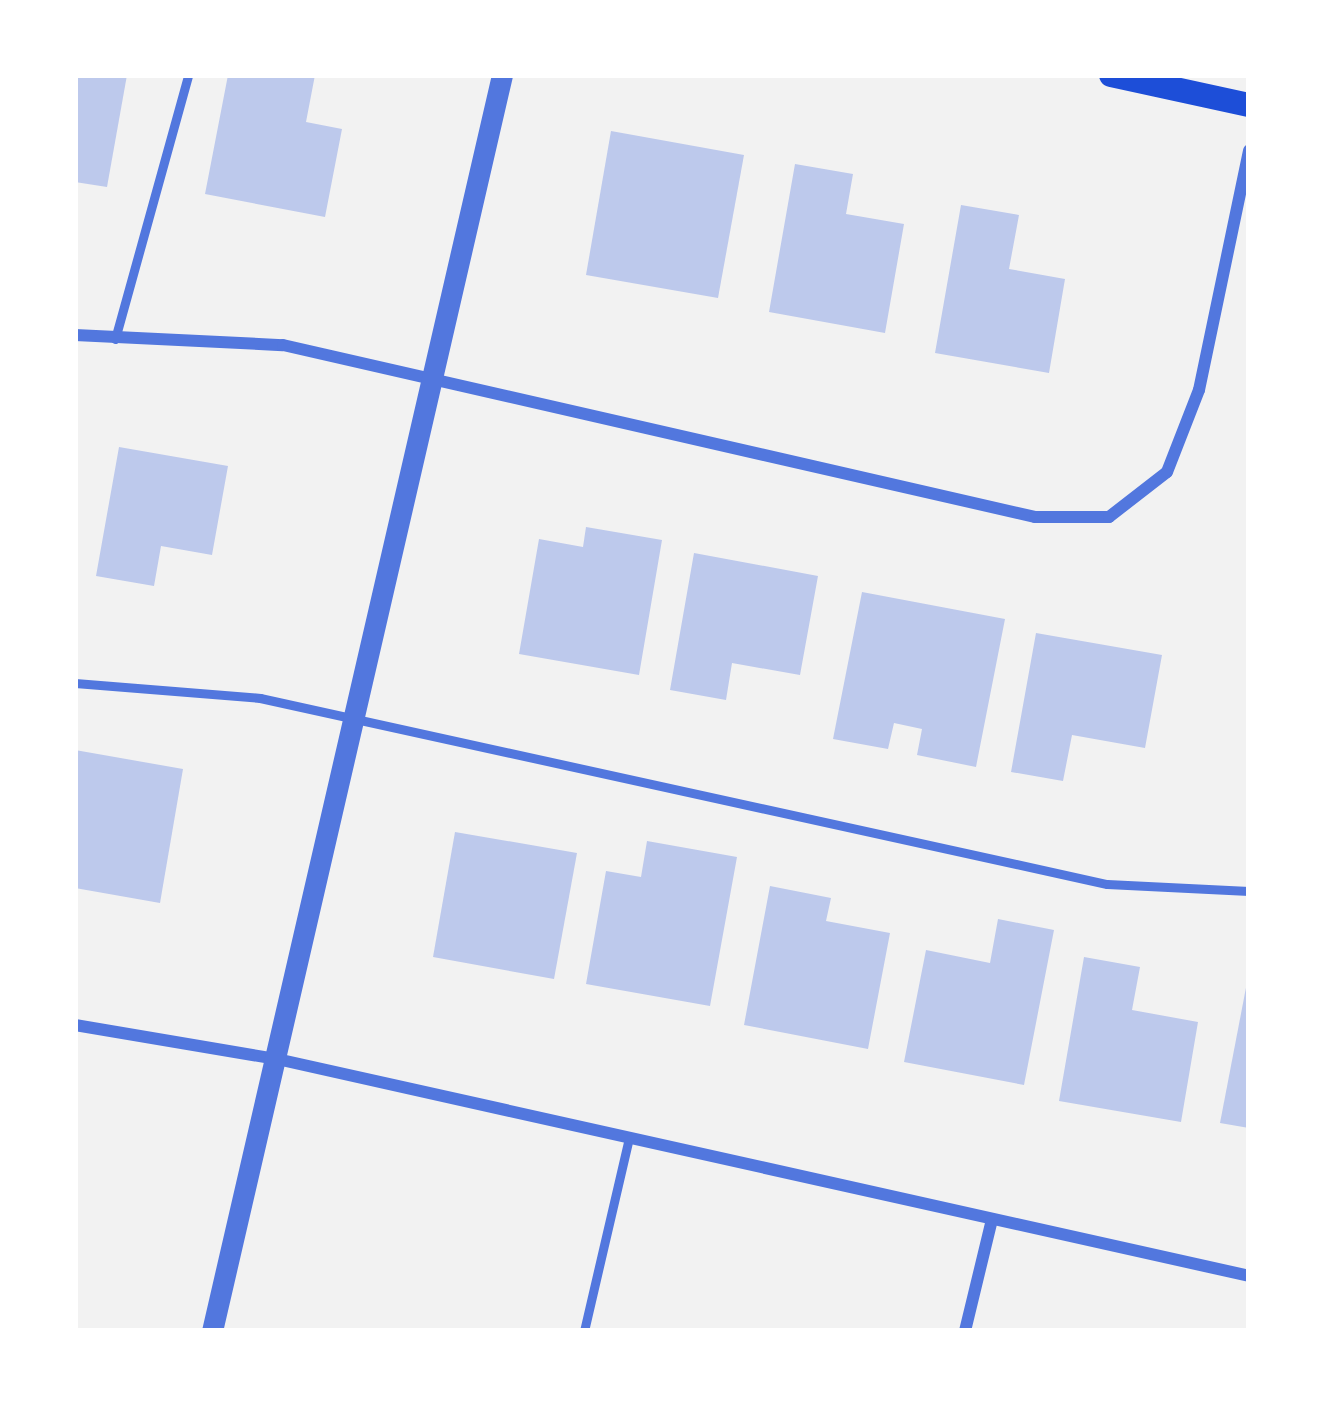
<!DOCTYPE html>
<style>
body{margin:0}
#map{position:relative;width:1324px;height:1406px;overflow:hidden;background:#f2f2f2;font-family:"Open Sans",sans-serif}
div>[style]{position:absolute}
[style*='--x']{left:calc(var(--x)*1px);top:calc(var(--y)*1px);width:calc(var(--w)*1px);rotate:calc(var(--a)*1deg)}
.building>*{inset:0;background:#bdc9ec}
.service>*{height:9px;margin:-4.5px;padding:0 4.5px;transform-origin:4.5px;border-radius:4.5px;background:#5277de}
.minor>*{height:12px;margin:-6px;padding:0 6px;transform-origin:6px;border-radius:6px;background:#5277de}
.tertiary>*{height:21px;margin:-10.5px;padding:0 10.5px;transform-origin:10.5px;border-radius:10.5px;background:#5277de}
.secondary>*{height:24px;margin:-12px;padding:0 12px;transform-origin:12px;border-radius:12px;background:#1d4ed8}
span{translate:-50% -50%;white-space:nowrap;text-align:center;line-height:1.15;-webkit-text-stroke:12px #fff;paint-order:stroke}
.frame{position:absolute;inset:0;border:78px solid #fff;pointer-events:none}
</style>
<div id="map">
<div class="building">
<div style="clip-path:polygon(75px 75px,127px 75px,107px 187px,75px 182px)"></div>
<div style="clip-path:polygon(228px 75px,315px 75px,306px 122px,342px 129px,325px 217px,205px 194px)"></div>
<div style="clip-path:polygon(611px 131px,744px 155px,718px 298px,586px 275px)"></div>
<div style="clip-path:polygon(795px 164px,853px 174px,846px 214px,904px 224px,885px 333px,769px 312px)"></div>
<div style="clip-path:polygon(961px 205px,1019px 215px,1009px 269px,1065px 279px,1049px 373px,935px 353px)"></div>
<div style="clip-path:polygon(119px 447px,228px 466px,212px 555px,161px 546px,154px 586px,96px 576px)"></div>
<div style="clip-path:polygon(586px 527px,662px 540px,639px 675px,519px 654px,539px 539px,583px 547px)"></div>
<div style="clip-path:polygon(694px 553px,818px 576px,800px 675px,732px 663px,726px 700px,670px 690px)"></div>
<div style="clip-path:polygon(862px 592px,1005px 619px,976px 767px,917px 755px,922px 729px,894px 723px,888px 749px,833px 739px)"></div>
<div style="clip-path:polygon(1036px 633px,1162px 655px,1145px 748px,1072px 735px,1063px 781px,1011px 772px)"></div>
<div style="clip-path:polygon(75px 750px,183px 769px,160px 903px,75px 888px)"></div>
<div style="clip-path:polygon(455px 832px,577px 853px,554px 979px,433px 957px)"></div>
<div style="clip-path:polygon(647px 841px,737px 857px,710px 1006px,586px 984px,606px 871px,641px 877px)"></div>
<div style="clip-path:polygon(770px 886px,831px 898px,826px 921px,890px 933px,868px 1049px,744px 1025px)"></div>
<div style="clip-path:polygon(998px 919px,1054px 930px,1024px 1085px,904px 1062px,926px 950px,990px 963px)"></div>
<div style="clip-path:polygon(1084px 957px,1140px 967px,1132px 1010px,1198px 1022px,1181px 1122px,1059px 1101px)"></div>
<div style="clip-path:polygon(1249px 972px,1249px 1128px,1220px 1123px)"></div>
</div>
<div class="service">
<div style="--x:115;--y:339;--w:274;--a:-74.5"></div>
<div style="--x:75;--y:683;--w:186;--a:4.6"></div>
<div style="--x:260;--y:698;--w:867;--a:12.39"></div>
<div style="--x:1107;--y:884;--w:142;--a:2.8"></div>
<div style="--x:584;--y:1331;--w:199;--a:-76.9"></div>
</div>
<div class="minor">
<div style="--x:75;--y:335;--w:208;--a:2.8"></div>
<div style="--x:283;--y:345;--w:771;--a:12.88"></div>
<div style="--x:1035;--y:517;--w:74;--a:0"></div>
<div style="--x:1109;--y:517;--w:73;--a:-37.8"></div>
<div style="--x:1167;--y:472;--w:88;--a:-68.7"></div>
<div style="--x:1199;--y:390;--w:245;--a:-78.2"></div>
<div style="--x:75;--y:1025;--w:205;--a:9.6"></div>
<div style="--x:277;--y:1059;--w:996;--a:12.58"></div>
<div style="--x:965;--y:1331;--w:115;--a:-76.4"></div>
</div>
<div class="tertiary">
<div style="--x:212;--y:1331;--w:1289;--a:-77"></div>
</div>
<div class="secondary">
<div style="--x:1111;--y:75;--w:141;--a:12.3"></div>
</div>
<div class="frame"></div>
</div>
